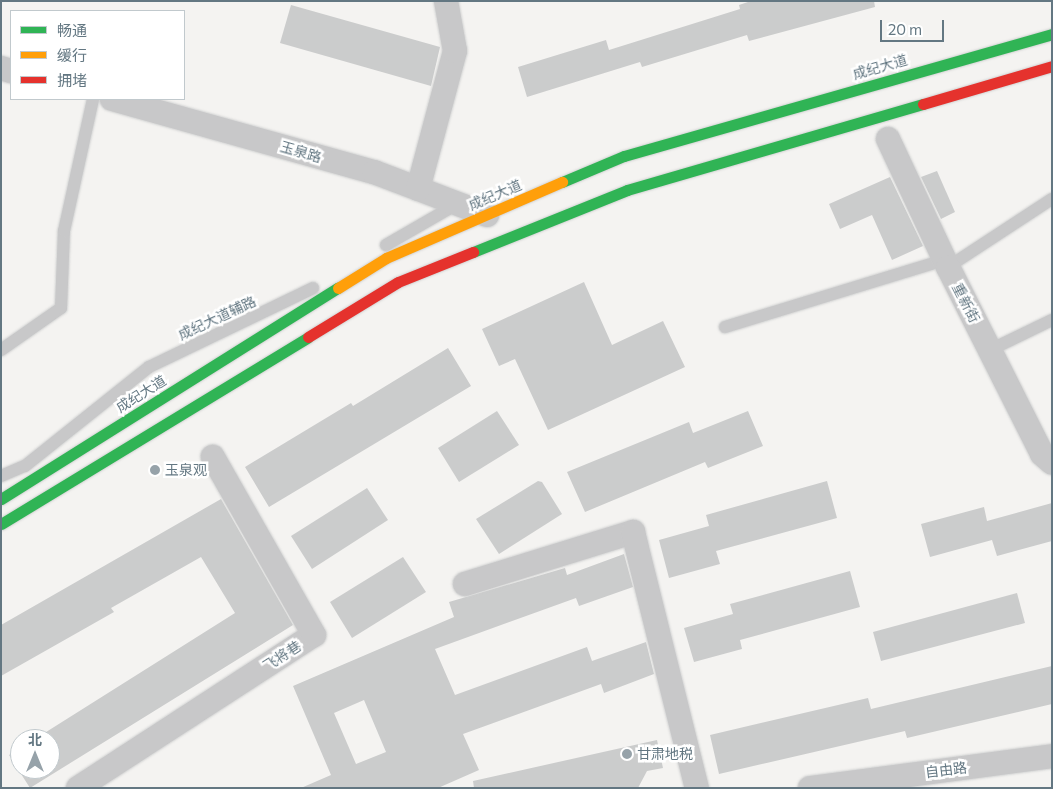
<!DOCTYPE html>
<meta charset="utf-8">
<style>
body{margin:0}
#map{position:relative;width:1053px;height:789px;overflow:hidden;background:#f4f3f1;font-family:Commissioner,"Noto Sans SC",sans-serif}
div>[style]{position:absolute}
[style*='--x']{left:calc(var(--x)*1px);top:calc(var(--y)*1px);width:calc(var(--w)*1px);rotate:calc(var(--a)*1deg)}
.building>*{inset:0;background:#cbcccc}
.roads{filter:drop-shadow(0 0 1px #d0d1d1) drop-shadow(0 0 1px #d0d1d1)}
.lane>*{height:12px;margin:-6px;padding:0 6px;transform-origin:6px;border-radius:6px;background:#c8c8c9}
.street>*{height:24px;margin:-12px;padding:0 12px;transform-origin:12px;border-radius:12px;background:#c8c8c9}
.fast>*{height:11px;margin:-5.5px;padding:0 5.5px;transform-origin:5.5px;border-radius:5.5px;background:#30b455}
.slow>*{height:11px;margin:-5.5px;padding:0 5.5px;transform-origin:5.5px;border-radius:5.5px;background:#ff9f0a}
.jam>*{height:11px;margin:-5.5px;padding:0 5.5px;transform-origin:5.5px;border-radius:5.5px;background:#e5322d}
.dots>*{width:14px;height:14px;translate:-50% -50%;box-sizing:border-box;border:2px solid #fff;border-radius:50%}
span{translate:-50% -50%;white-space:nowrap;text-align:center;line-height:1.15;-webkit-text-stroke:5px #fff;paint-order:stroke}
.street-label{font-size:14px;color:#637782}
.poi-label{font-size:14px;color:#637782}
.left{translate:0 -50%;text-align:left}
.frame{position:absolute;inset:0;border:2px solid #637782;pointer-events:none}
.legend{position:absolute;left:10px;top:10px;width:175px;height:90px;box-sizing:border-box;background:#fff;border:1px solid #c1c9cd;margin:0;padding:6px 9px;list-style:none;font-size:15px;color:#637782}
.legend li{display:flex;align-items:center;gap:10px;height:25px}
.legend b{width:25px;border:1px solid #c1c9cd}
.north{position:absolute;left:10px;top:729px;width:50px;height:50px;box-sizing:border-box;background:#fff;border:1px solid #c1c9cd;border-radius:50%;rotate:0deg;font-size:14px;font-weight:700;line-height:20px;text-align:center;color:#637782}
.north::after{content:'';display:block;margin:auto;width:18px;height:22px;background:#96a2a9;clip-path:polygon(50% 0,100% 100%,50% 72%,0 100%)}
.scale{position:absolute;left:880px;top:20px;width:64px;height:22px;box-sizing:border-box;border:2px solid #637782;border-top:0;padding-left:6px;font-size:15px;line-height:18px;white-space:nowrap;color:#637782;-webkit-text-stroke:4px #fff;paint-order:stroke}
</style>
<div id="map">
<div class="building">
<div style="clip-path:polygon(751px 1px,874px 1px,875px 7px,749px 41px,747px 35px,642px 67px,640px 62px,527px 97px,518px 67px,606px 40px,609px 50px,740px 9px,739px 5px)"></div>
<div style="clip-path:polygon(291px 5px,440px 47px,431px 86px,280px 43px)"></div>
<div style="clip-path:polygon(937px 171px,955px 212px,941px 219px,921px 177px)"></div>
<div style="clip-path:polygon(890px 177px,923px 246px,892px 260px,872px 215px,840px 229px,829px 204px)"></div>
<div style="clip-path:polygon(584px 282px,612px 345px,663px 321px,685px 367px,548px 430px,515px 359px,499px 366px,482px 329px)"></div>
<div style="clip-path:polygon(448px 348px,471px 386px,269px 507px,245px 467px,351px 403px,353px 406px)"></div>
<div style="clip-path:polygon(497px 411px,519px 445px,459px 482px,438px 448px)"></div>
<div style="clip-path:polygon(748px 411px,763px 446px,708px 468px,705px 462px,585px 512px,567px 472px,689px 422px,693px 433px)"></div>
<div style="clip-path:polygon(538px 481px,542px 482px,562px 514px,499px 554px,476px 519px)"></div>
<div style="clip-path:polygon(827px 481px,837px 518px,716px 551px,720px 564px,669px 578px,659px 540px,709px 526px,706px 515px)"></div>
<div style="clip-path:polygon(367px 488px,388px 520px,312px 569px,291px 536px)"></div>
<div style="clip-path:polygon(221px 499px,293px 625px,30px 788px,9px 755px,20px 748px,20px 769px,50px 769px,50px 739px,35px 739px,235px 613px,201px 557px,111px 608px,114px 612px,1px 676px,1px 625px)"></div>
<div style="clip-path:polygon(1052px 503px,1052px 541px,997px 556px,992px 540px,930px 557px,921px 524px,984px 507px,987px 521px)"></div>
<div style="clip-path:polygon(evenodd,624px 554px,633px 587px,579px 606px,576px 598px,435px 649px,455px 695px,587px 647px,592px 661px,646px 642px,654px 674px,604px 693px,601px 684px,463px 734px,479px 770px,438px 788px,301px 788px,331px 775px,293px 686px,454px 617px,449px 602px,565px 568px,567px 575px,624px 554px,364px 700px,386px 752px,356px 764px,334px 713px,364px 700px)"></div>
<div style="clip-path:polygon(403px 557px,426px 592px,352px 638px,330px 602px)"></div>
<div style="clip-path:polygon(850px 571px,860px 607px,740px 640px,742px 649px,694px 662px,684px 628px,733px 614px,730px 604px)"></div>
<div style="clip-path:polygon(1017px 593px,1025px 623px,881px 661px,873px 632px)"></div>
<div style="clip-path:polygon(1052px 666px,1052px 704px,907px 738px,905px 731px,719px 774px,710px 735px,868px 698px,871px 709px)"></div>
<div style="clip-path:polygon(657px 740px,663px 768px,647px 771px,638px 788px,474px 788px,473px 781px)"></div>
</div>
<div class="roads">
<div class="lane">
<div style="--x:386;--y:245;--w:82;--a:-30"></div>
<div style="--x:948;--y:267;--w:124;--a:-33.2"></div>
<div style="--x:725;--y:327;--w:229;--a:-17"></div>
<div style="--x:1;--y:350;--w:73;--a:-35"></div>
<div style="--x:61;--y:308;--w:77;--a:-87.8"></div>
<div style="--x:64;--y:231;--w:135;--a:-77.6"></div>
<div style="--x:990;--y:350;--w:69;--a:-25.8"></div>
<div style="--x:1;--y:476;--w:26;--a:-23"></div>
<div style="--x:25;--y:466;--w:159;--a:-38.6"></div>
<div style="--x:149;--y:367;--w:182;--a:-25.7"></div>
</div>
<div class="street">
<div style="--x:1;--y:68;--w:10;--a:17"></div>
<div style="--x:112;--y:99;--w:272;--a:15.6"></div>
<div style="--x:374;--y:172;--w:121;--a:20.8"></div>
<div style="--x:888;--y:139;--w:141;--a:64.9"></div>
<div style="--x:948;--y:267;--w:209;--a:63.3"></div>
<div style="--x:1042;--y:454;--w:13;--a:42"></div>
<div style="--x:418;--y:189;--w:143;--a:-75"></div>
<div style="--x:455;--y:51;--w:51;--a:-100.2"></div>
<div style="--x:465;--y:584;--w:176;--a:-17.2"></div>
<div style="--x:633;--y:532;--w:264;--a:76"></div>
<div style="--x:78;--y:788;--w:281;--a:-33"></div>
<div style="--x:314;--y:635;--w:205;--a:-119.6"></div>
<div style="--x:810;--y:788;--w:244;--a:-7.5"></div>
</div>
<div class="fast">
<div style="--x:562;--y:182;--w:67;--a:-22.8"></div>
<div style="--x:624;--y:156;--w:445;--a:-15.9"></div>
<div style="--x:473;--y:252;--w:166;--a:-21.9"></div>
<div style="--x:627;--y:190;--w:308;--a:-16.2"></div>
<div style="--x:1;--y:499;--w:398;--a:-32.1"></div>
<div style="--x:1;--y:524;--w:359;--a:-31.3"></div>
</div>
<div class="slow">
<div style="--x:338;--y:288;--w:57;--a:-32"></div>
<div style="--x:386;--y:258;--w:192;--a:-23.4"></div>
</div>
<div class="jam">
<div style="--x:923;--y:104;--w:134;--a:-16.4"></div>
<div style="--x:308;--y:337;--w:105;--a:-31.4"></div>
<div style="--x:398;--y:282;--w:81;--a:-21.8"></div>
</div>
</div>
<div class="dots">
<div style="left:155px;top:470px;background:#96a2a9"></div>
<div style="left:627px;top:754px;background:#96a2a9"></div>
</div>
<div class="street-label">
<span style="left:880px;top:67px;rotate:-16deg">成纪大道</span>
<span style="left:301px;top:152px;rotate:16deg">玉泉路</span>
<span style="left:495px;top:195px;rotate:-23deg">成纪大道</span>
<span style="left:966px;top:303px;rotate:63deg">重新街</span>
<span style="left:217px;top:318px;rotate:-25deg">成纪大道辅路</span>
<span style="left:141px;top:394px;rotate:-32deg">成纪大道</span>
<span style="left:282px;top:656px;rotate:-33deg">飞将巷</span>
<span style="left:946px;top:770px;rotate:-7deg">自由路</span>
</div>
<div class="poi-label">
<span class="left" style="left:165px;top:470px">玉泉观</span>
<span class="left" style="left:637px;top:754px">甘肃地税</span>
</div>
<div class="frame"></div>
<ul class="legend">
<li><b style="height:6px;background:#30b455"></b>畅通</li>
<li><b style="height:6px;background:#ff9f0a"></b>缓行</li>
<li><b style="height:6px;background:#e5322d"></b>拥堵</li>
</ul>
<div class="north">北</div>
<div class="scale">20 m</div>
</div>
